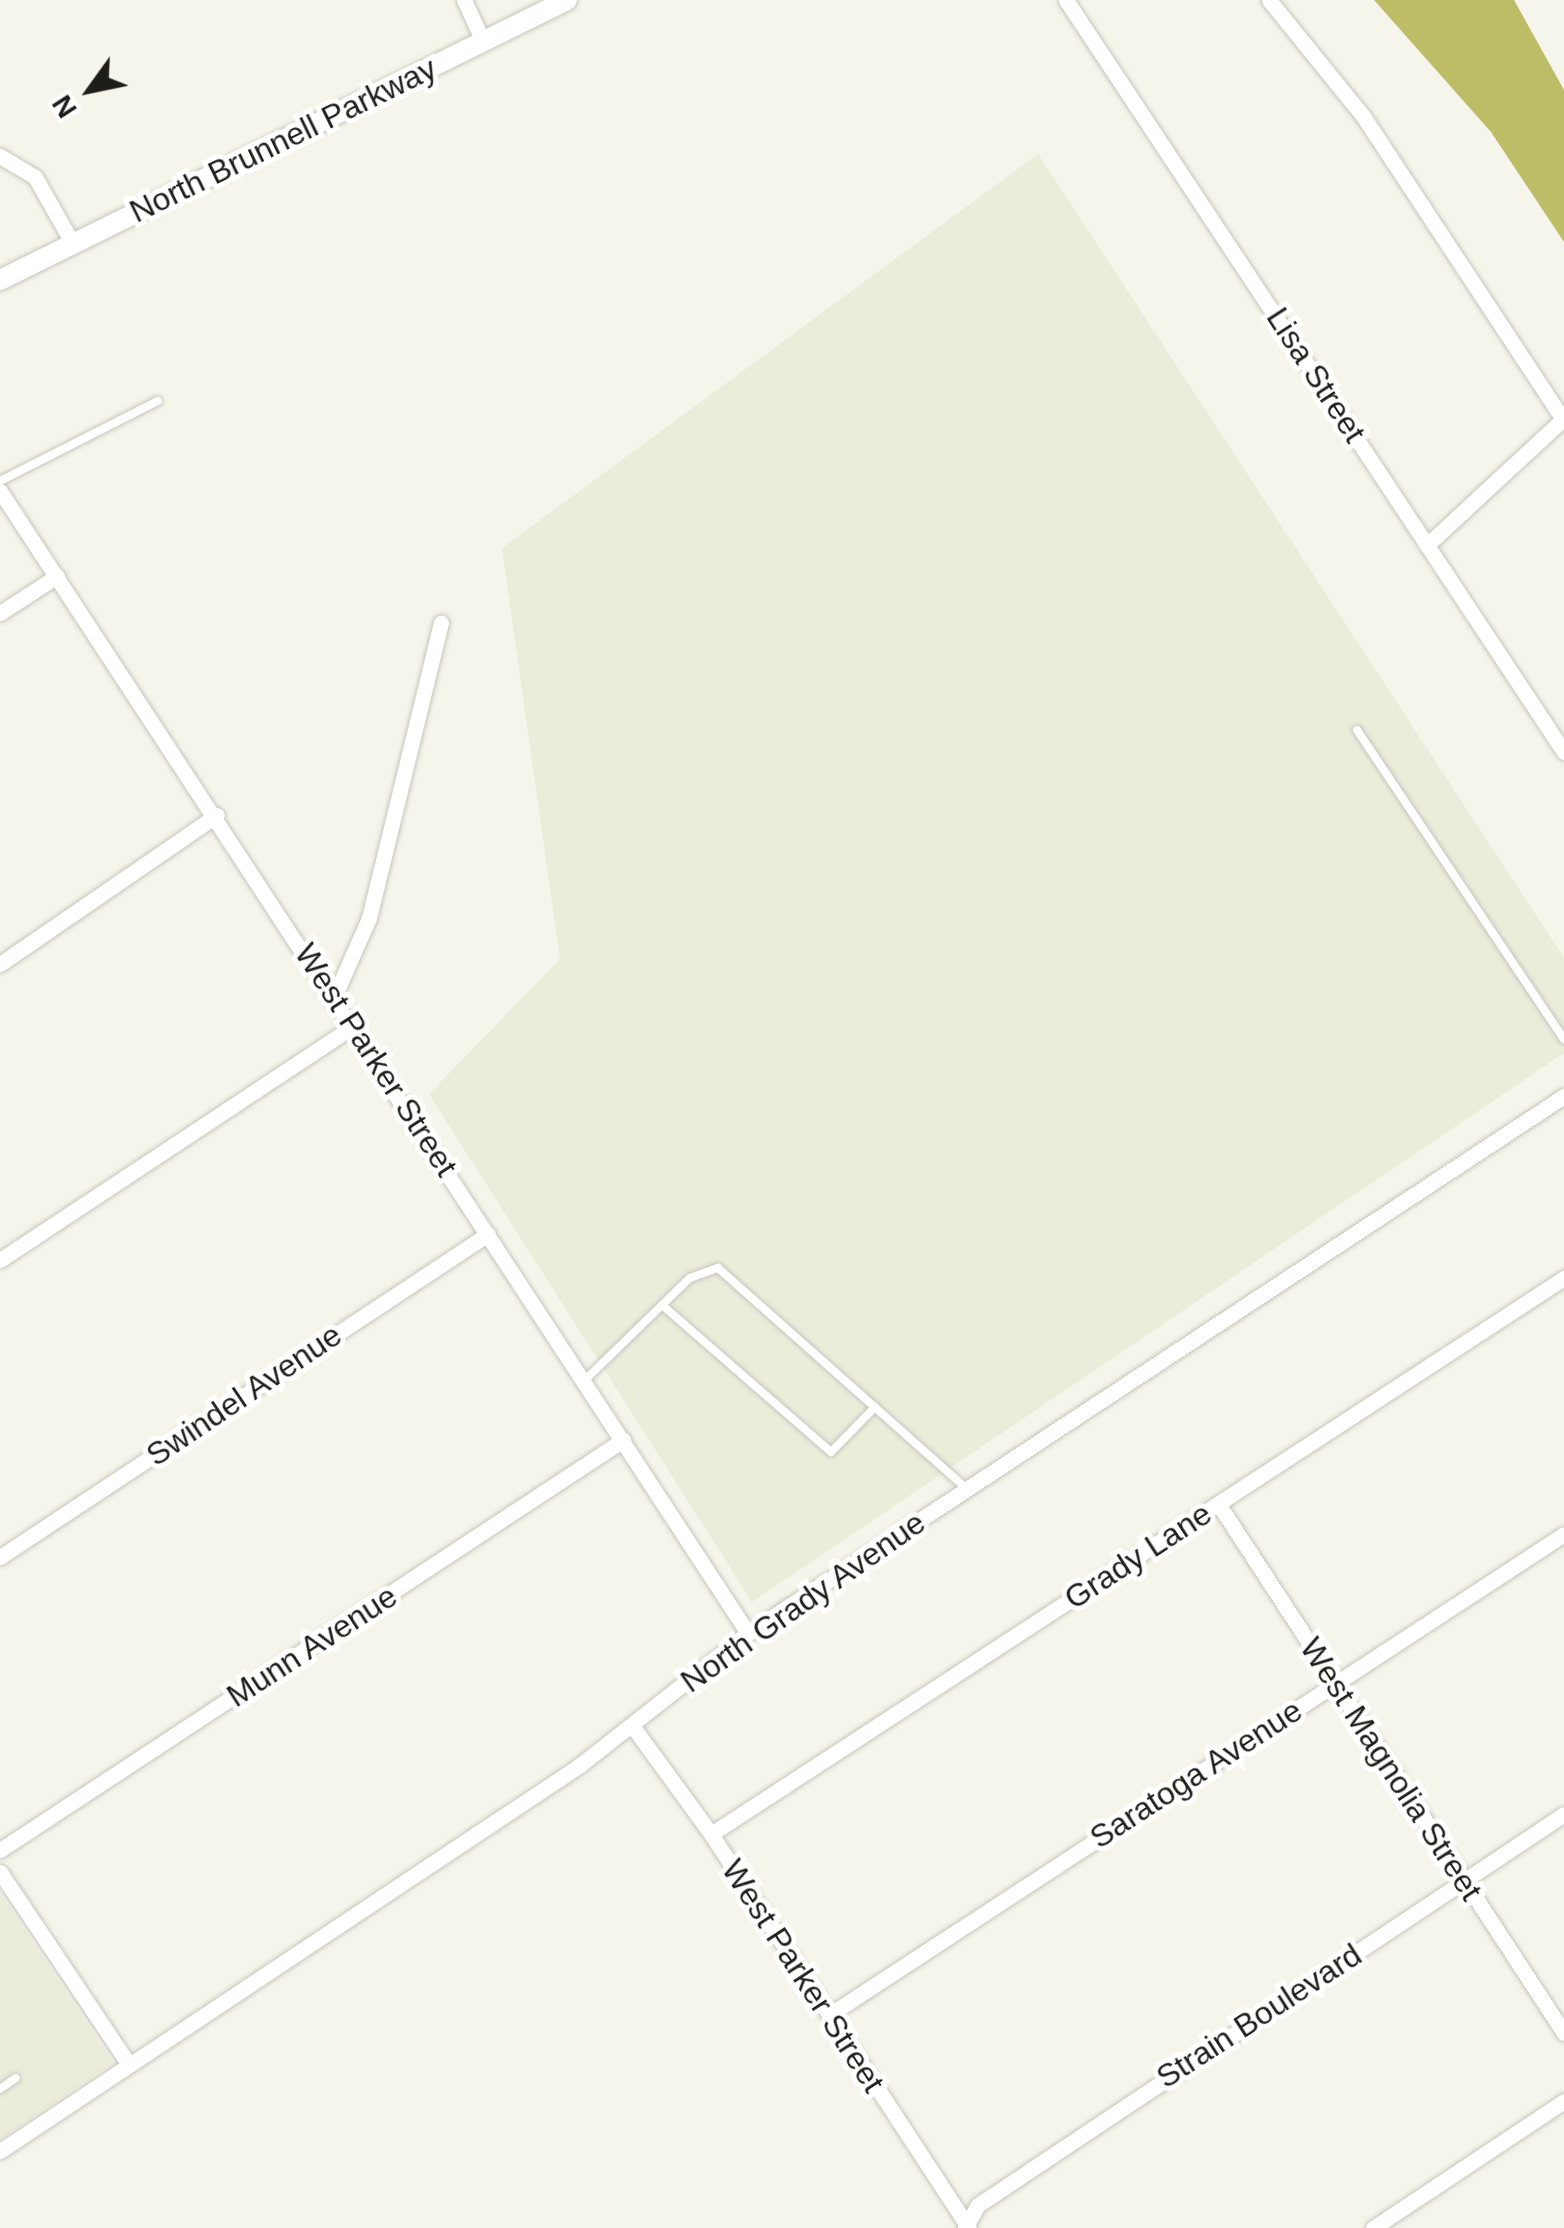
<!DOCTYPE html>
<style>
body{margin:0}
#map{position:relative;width:1564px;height:2228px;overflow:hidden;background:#f5f5eb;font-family:Arial,sans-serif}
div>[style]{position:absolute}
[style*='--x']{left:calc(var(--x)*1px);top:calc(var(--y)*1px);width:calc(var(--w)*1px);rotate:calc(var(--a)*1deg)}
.built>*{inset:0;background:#ebecda}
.water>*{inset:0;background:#bebd67}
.roads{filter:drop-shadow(0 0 2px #c6c6bd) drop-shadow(0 0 2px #c6c6bd)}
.service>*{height:8px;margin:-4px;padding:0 4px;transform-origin:4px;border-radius:4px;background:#fff}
.minor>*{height:15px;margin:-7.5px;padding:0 7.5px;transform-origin:7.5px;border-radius:7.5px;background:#fff}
.tertiary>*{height:20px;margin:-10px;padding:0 10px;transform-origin:10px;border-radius:10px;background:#fff}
span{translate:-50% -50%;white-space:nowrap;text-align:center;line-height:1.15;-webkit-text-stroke:10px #fff;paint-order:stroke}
.street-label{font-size:32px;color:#1d1d1a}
.north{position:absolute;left:40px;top:40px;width:100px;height:100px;-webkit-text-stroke:8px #fff;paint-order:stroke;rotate:237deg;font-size:28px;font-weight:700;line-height:40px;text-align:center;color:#1d1d1a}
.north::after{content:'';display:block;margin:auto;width:35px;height:45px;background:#1d1d1a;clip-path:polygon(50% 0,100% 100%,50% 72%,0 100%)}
</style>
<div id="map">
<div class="built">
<div style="clip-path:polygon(1038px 154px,1564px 958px,1564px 1053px,752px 1602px,429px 1094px,560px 959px,502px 548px)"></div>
<div style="clip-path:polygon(0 1893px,113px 2063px,0 2139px)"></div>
</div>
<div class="water">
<div style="clip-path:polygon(1374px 0,1514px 0,1564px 90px,1564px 242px,1491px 132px)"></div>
</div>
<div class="roads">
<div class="service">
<div style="--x:0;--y:481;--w:177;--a:-26.9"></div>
<div style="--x:1357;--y:730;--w:372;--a:56.2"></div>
<div style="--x:662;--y:1305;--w:224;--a:41"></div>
<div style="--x:831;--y:1452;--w:63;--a:-45.6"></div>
<div style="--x:585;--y:1380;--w:146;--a:-44.2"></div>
<div style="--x:690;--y:1278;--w:30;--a:-20"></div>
<div style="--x:718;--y:1268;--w:333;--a:41.6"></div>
<div style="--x:0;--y:2089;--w:19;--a:-35"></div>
</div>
<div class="minor">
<div style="--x:464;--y:0;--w:45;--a:65.1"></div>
<div style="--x:1066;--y:0;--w:902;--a:56.49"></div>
<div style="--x:1269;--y:0;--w:149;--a:51"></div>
<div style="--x:1363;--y:116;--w:365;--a:56.6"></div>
<div style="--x:0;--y:156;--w:41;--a:31"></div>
<div style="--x:35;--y:177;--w:77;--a:60.4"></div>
<div style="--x:0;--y:491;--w:1365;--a:56.78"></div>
<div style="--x:1427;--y:545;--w:187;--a:-42.8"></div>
<div style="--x:0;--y:613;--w:68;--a:-33"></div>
<div style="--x:0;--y:964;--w:263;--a:-34.5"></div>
<div style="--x:335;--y:995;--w:84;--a:-66.2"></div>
<div style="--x:369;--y:918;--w:304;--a:-76.3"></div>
<div style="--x:0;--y:1260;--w:424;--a:-33.5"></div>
<div style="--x:1219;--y:1505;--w:631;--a:56.84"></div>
<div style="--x:0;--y:1557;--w:585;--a:-33.5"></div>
<div style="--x:633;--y:1727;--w:132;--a:53.9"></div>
<div style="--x:711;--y:1834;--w:471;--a:56.8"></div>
<div style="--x:711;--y:1834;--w:1018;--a:-33.1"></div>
<div style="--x:0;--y:1850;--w:746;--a:-33.35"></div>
<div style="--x:0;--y:1872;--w:232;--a:56.2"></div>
<div style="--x:829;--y:2015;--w:878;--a:-33.2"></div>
<div style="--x:0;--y:2151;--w:697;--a:-33.64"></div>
<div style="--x:580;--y:1765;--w:214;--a:-38.2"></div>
<div style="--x:748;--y:1633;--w:977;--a:-33.35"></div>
<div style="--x:965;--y:2228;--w:26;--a:-61"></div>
<div style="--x:978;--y:2205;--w:704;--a:-33.71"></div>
<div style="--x:1373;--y:2228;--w:229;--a:-33.6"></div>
</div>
<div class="tertiary">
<div style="--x:0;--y:280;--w:632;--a:-26.28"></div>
</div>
</div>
<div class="street-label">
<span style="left:283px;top:140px;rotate:-26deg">North Brunnell Parkway</span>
<span style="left:1316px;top:375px;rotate:57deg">Lisa Street</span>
<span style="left:376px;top:1060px;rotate:57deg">West Parker Street</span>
<span style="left:244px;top:1395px;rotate:-34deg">Swindel Avenue</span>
<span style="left:1138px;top:1556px;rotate:-33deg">Grady Lane</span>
<span style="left:803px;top:1602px;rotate:-35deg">North Grady Avenue</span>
<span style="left:312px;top:1646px;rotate:-33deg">Munn Avenue</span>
<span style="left:1391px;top:1769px;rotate:57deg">West Magnolia Street</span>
<span style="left:1196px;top:1774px;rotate:-33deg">Saratoga Avenue</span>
<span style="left:803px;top:1976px;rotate:57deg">West Parker Street</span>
<span style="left:1259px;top:2016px;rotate:-33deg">Strain Boulevard</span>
</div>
<div class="north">N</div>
</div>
